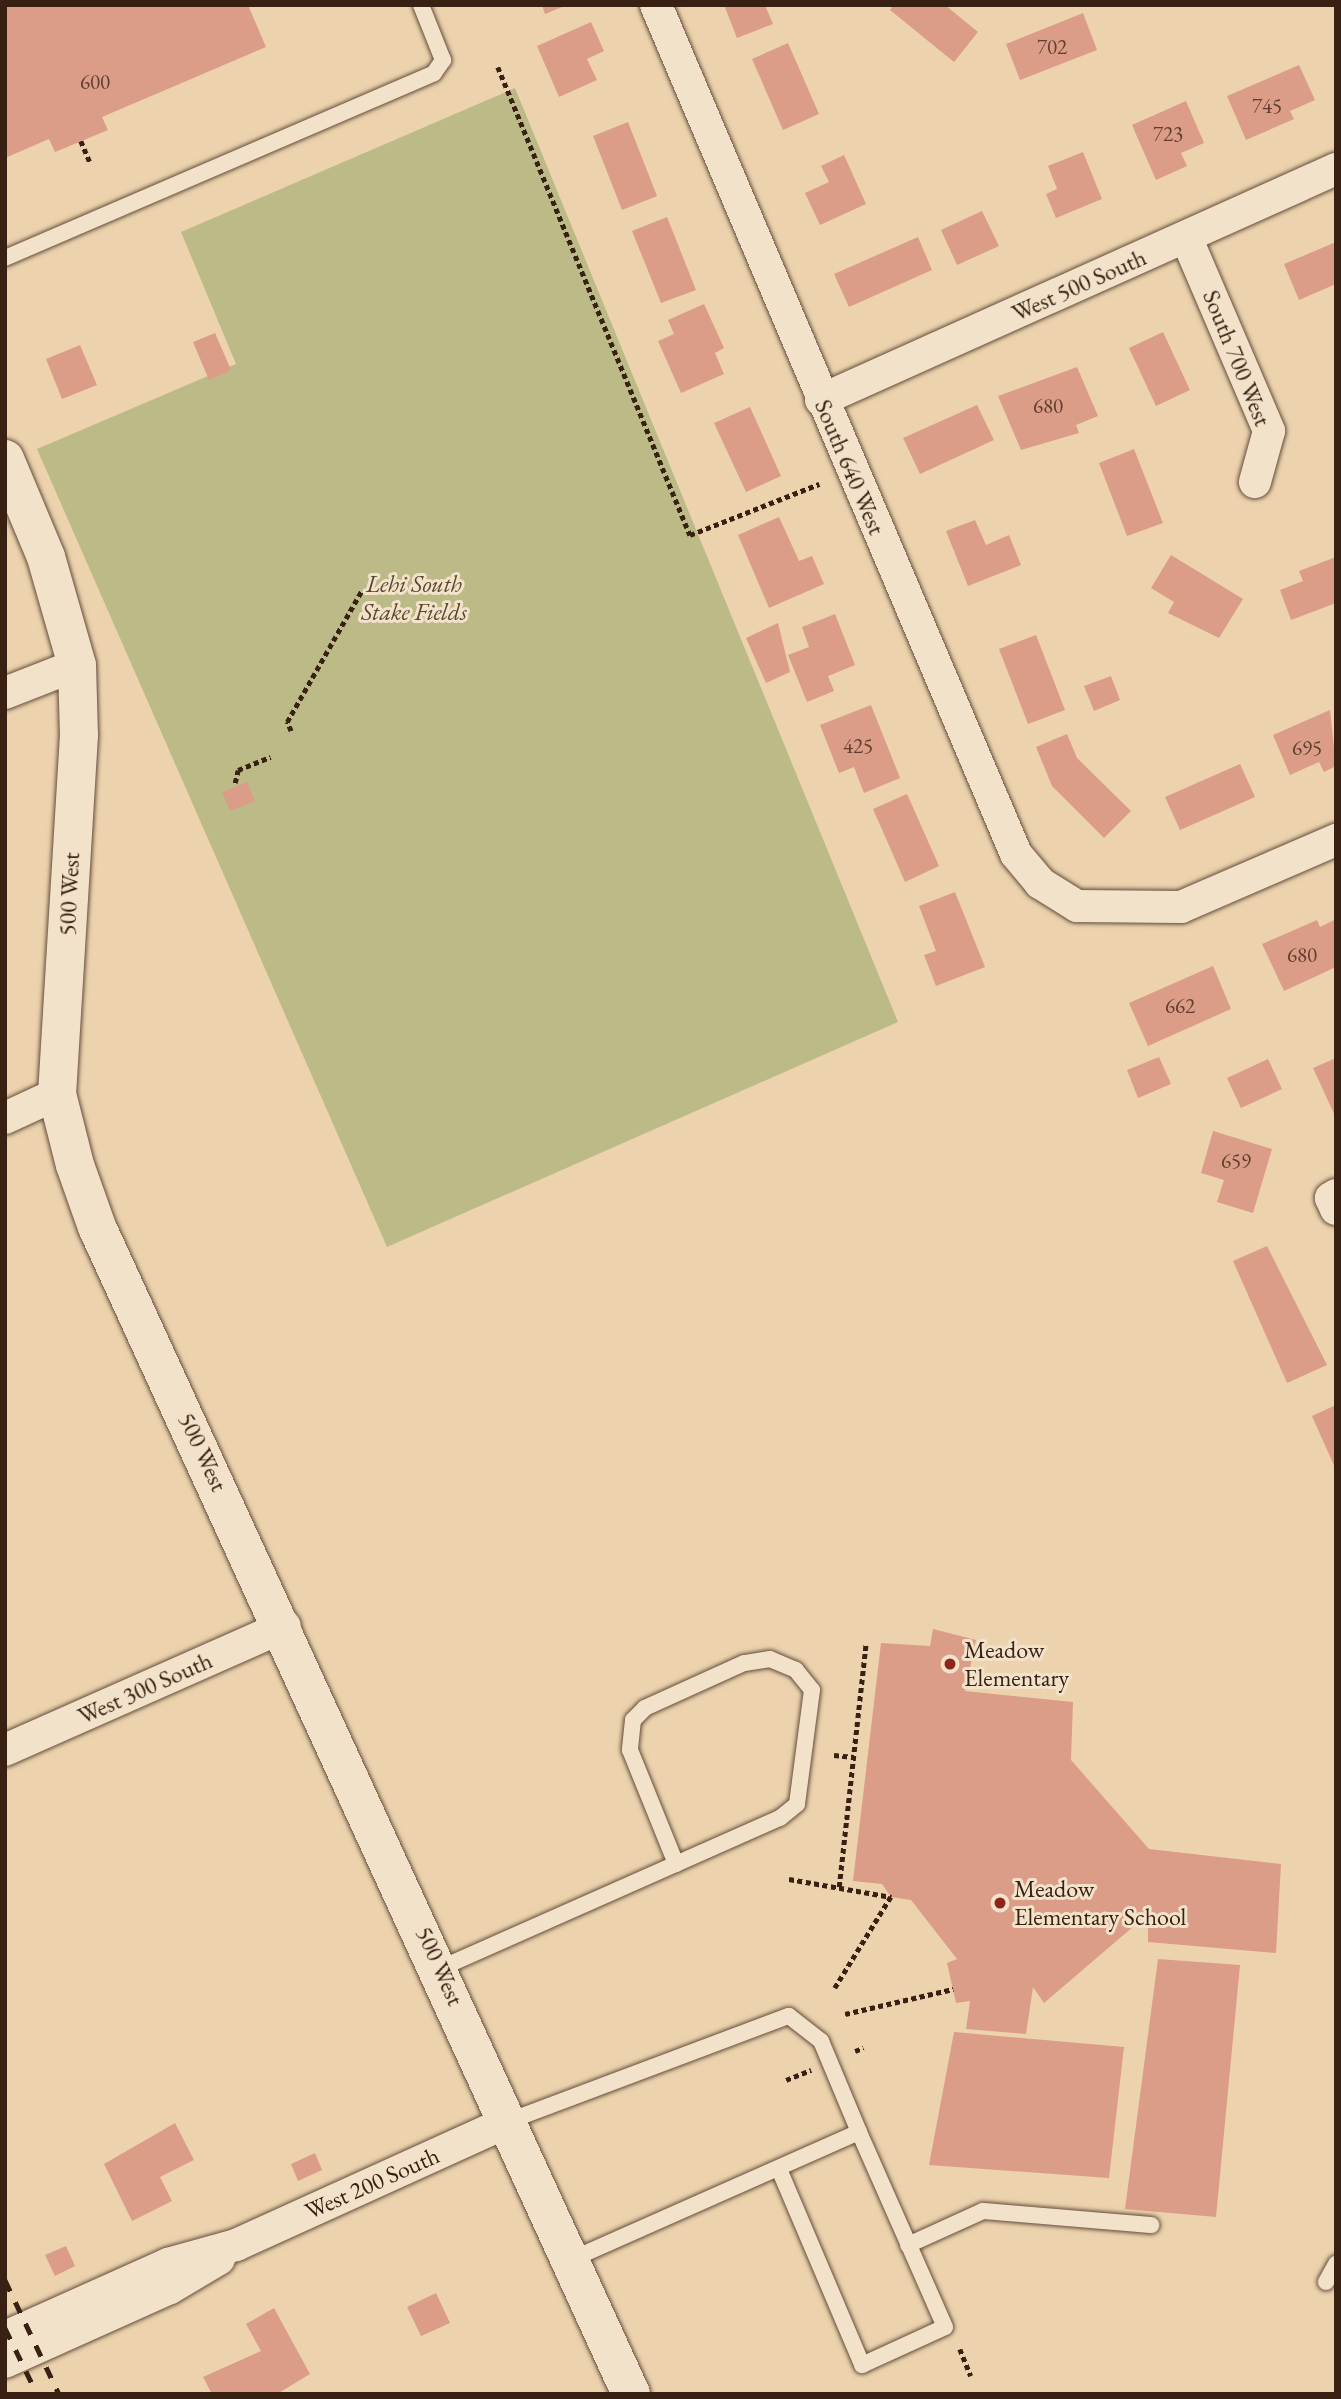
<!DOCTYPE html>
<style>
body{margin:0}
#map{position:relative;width:1341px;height:2399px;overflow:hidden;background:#ecd3ae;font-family:"EB Garamond",serif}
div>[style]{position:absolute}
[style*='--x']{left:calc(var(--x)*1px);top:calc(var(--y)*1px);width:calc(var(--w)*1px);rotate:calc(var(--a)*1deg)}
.green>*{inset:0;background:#bcbb88}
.building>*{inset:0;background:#db9d87}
.path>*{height:4.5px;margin-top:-2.25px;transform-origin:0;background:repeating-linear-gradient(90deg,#382013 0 5px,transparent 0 8.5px)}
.roads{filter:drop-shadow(0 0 2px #654d3a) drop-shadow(0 0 2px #654d3a)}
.service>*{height:16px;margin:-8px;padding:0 8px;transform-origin:8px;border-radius:8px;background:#f3e2ca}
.minor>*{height:32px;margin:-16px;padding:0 16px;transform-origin:16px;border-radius:16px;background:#f3e2ca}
.tertiary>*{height:38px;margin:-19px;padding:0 19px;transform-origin:19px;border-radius:19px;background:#f3e2ca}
.rail>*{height:5px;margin-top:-2.5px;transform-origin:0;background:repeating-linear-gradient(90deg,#382013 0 12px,transparent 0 24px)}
.dots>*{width:19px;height:19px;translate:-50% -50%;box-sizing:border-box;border:4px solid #f3e2ca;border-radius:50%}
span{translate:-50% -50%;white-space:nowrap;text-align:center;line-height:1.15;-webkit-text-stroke:6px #f3e2ca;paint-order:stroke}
.number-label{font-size:21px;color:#613f30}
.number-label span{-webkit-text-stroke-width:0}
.street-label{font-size:24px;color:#382013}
.park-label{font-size:24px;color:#594730;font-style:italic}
.poi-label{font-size:24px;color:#382013}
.left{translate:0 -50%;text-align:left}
.frame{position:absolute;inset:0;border:7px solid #382013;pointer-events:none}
</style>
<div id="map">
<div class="green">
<div style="clip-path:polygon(515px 88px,898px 1022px,387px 1247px,37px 449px,236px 364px,181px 232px)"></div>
</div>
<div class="building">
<div style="clip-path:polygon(5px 5px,248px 5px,266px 47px,102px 117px,108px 130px,55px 152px,49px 139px,5px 158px)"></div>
<div style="clip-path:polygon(542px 5px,567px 5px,545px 14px)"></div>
<div style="clip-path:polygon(724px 5px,765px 5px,773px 24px,737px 38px)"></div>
<div style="clip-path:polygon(893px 5px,945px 5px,978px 32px,954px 62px,890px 10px)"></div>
<div style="clip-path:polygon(1083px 13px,1097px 50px,1020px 80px,1006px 44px)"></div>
<div style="clip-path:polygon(591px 22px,604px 51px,587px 59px,597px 80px,559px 97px,537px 46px)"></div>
<div style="clip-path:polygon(788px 43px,819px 114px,783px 130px,752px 59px)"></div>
<div style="clip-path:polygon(1299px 65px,1315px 100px,1290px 111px,1294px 119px,1246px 140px,1227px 96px)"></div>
<div style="clip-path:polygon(1186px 101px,1204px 143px,1181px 153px,1187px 166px,1156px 180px,1132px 125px)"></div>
<div style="clip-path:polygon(628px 122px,657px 196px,622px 210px,593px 136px)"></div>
<div style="clip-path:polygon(1083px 152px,1102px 199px,1056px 218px,1046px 194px,1057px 189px,1048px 166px)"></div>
<div style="clip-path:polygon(844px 155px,866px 204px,820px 225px,805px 193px,829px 182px,821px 166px)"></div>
<div style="clip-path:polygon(982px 211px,999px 246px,957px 265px,941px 230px)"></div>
<div style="clip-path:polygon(667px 217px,696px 290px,661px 303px,632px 231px)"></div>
<div style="clip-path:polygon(918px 237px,932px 270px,849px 307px,834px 274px)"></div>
<div style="clip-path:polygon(1336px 242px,1336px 284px,1299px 300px,1284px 264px)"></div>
<div style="clip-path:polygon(704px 304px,724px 348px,715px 353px,724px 374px,681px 393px,658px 341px,674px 334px,668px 320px)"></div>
<div style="clip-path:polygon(1163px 332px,1190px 390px,1156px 406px,1129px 348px)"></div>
<div style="clip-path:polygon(215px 333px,231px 370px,209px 380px,193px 342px)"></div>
<div style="clip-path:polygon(80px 345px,97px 385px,62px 399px,46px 359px)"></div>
<div style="clip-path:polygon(1077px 367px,1098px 416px,1076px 425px,1079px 433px,1021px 450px,998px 396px)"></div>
<div style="clip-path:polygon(977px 405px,994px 440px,920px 474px,903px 438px)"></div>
<div style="clip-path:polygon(750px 407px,781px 476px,746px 492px,714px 423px)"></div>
<div style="clip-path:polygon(1134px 449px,1163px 523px,1127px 536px,1099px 463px)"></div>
<div style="clip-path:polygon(779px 517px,799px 561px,812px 556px,824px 584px,769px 608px,738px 535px)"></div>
<div style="clip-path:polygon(975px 520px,986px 545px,1009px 535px,1021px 565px,968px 586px,946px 531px)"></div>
<div style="clip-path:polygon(1171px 555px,1243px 599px,1219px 638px,1168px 613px,1174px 602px,1151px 588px)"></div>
<div style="clip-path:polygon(1336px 557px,1336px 603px,1291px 620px,1280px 590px,1303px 581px,1299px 571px)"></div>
<div style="clip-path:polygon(835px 614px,855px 665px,828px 676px,834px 691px,807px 702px,788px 655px,809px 647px,802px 627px)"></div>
<div style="clip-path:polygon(778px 623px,790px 672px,766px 683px,746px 638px)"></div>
<div style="clip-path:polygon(1036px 635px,1065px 710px,1028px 724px,999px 649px)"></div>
<div style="clip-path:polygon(1111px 676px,1120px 700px,1094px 711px,1084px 686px)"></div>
<div style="clip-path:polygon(871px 705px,900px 778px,864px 793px,854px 767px,839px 773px,820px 725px)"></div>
<div style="clip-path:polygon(1330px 710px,1336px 766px,1324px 772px,1319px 762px,1290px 775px,1273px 735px)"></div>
<div style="clip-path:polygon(1067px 734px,1077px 758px,1131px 811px,1104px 838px,1052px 786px,1036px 747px)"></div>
<div style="clip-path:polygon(1240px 764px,1255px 797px,1180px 830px,1165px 797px)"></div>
<div style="clip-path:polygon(247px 782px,255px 801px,230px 811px,222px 792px)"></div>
<div style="clip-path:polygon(907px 794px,939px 866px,905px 882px,873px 809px)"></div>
<div style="clip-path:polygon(955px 892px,985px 967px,936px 986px,924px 955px,936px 951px,919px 906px)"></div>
<div style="clip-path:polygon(1336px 919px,1336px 967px,1284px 991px,1262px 944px,1317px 920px,1320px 927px)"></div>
<div style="clip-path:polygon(1213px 966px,1231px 1009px,1148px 1046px,1129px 1003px)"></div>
<div style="clip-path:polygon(1159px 1057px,1171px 1084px,1138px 1098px,1127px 1070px)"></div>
<div style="clip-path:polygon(1336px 1058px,1336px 1118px,1313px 1068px)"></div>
<div style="clip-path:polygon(1268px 1059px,1282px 1089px,1241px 1108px,1227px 1078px)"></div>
<div style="clip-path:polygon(1213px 1131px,1272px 1149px,1253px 1213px,1217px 1202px,1224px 1180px,1201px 1173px)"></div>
<div style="clip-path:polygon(1267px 1246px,1327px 1365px,1287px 1383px,1233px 1261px)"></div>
<div style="clip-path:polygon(1336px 1405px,1336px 1470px,1312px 1416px)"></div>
<div style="clip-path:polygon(933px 1629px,976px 1640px,965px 1691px,1073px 1702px,1071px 1760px,1149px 1849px,1281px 1864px,1276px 1953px,1148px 1942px,1148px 1914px,1044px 2003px,1033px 1987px,1026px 2034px,966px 2029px,970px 2001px,956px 2003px,947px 1963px,957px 1959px,911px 1900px,891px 1897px,882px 1884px,853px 1881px,881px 1643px,930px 1646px)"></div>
<div style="clip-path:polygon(1158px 1959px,1240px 1965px,1216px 2217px,1125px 2209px)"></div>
<div style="clip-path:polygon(954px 2032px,1124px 2047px,1109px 2178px,929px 2165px)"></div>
<div style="clip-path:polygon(175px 2123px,194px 2160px,160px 2177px,172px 2201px,132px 2221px,104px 2164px)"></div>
<div style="clip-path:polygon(315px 2153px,322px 2170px,298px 2181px,291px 2164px)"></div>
<div style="clip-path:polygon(66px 2246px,75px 2266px,55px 2276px,45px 2255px)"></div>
<div style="clip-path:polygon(436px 2293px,450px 2323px,421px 2336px,407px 2307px)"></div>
<div style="clip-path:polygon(274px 2308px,310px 2374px,277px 2394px,212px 2394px,203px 2377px,261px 2351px,246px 2324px)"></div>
</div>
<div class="path">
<div style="--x:498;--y:67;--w:506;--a:67.69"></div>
<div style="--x:690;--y:535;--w:139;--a:-21.6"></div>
<div style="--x:81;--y:141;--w:25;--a:67"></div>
<div style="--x:291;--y:731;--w:10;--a:-114"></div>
<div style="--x:287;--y:722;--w:150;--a:-60.4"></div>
<div style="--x:235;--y:783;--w:13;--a:-77"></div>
<div style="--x:238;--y:770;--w:35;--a:-22"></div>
<div style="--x:834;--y:1755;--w:20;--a:6"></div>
<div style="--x:789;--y:1879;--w:104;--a:10"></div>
<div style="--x:891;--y:1897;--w:107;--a:121.6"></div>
<div style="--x:839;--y:1887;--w:246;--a:-83.7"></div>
<div style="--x:845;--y:2014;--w:111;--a:-13"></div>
<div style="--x:855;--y:2051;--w:9;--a:-21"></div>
<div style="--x:786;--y:2080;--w:27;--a:-22"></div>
<div style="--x:960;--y:2349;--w:29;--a:68"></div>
</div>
<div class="roads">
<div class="service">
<div style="--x:5;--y:258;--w:467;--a:-23.3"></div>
<div style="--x:434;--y:73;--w:16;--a:-55"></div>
<div style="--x:443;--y:60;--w:59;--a:-111.8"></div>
<div style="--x:441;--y:1968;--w:371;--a:-23.9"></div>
<div style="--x:780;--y:1818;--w:22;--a:-39"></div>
<div style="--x:797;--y:1804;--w:115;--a:-82.5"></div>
<div style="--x:812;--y:1690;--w:26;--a:-129"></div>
<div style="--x:796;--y:1670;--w:28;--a:-157"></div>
<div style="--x:770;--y:1659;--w:26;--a:171"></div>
<div style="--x:744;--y:1663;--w:109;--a:155.6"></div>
<div style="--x:645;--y:1708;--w:17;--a:135"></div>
<div style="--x:633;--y:1720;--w:30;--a:96"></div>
<div style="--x:630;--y:1750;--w:123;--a:68"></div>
<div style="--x:509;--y:2121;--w:299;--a:-20.6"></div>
<div style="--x:789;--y:2016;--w:41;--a:38"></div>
<div style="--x:821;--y:2041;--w:99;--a:67.3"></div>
<div style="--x:859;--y:2132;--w:314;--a:156.1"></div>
<div style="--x:779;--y:2169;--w:213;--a:67"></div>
<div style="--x:862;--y:2365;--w:91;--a:-24.6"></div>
<div style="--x:945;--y:2327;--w:213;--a:-113.8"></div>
<div style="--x:908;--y:2245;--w:82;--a:-24.4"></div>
<div style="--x:983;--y:2211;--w:169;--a:4.8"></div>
<div style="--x:1326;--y:2282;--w:21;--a:-61"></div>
</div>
<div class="minor">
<div style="--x:656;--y:5;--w:922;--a:67.02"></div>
<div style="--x:1016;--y:854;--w:38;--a:50"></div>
<div style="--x:1040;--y:883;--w:44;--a:31.9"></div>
<div style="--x:1077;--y:906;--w:104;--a:0.6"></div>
<div style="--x:1181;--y:907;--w:169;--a:-23.4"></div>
<div style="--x:1186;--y:237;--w:211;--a:66.8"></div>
<div style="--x:1269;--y:431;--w:53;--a:105.4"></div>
<div style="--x:821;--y:400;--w:564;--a:-24.16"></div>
<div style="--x:5;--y:693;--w:77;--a:-21.3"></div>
<div style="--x:5;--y:1118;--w:57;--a:-24.8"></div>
<div style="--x:1336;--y:1195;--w:6;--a:149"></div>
<div style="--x:1331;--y:1198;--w:12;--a:66"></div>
<div style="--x:5;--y:1750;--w:306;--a:-23.9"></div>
<div style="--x:5;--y:2337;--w:179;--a:-24.1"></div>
<div style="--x:168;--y:2264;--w:71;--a:-15.6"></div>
<div style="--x:236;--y:2245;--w:300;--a:-24.4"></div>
<div style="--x:5;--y:2362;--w:181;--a:-24.2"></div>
<div style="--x:170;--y:2288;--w:57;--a:-30.6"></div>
</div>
<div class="tertiary">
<div style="--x:5;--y:459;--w:106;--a:67.3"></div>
<div style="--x:46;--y:557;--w:112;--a:74"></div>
<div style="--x:77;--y:665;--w:70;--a:88.4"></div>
<div style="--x:79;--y:735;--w:360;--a:93.5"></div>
<div style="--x:57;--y:1094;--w:73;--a:75.8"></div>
<div style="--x:75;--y:1165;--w:66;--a:70.5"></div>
<div style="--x:97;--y:1227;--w:1283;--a:65.41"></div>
</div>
</div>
<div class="rail">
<div style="--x:5;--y:2280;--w:126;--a:64.7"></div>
<div style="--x:5;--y:2328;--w:73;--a:64.1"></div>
</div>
<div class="dots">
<div style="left:950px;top:1664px;background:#8f2418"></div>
<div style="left:1000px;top:1903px;background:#8f2418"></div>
</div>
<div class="number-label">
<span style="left:1052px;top:47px">702</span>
<span style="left:95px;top:82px">600</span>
<span style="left:1267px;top:106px">745</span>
<span style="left:1168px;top:134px">723</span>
<span style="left:1048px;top:406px">680</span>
<span style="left:858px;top:746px">425</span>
<span style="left:1307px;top:748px">695</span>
<span style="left:1302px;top:955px">680</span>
<span style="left:1180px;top:1006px">662</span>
<span style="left:1236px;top:1161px">659</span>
</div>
<div class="street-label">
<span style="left:1079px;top:285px;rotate:-24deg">West 500 South</span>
<span style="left:1237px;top:358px;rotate:68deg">South 700 West</span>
<span style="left:850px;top:467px;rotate:67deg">South 640 West</span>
<span style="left:69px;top:894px;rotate:-87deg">500 West</span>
<span style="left:203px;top:1452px;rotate:65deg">500 West</span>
<span style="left:145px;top:1688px;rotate:-24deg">West 300 South</span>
<span style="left:440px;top:1966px;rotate:66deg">500 West</span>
<span style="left:372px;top:2183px;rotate:-24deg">West 200 South</span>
</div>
<div class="park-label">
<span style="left:414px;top:598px">Lehi South<br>Stake Fields</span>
</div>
<div class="poi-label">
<span class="left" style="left:964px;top:1664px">Meadow<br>Elementary</span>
<span class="left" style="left:1014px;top:1903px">Meadow<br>Elementary School</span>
</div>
<div class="frame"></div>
</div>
